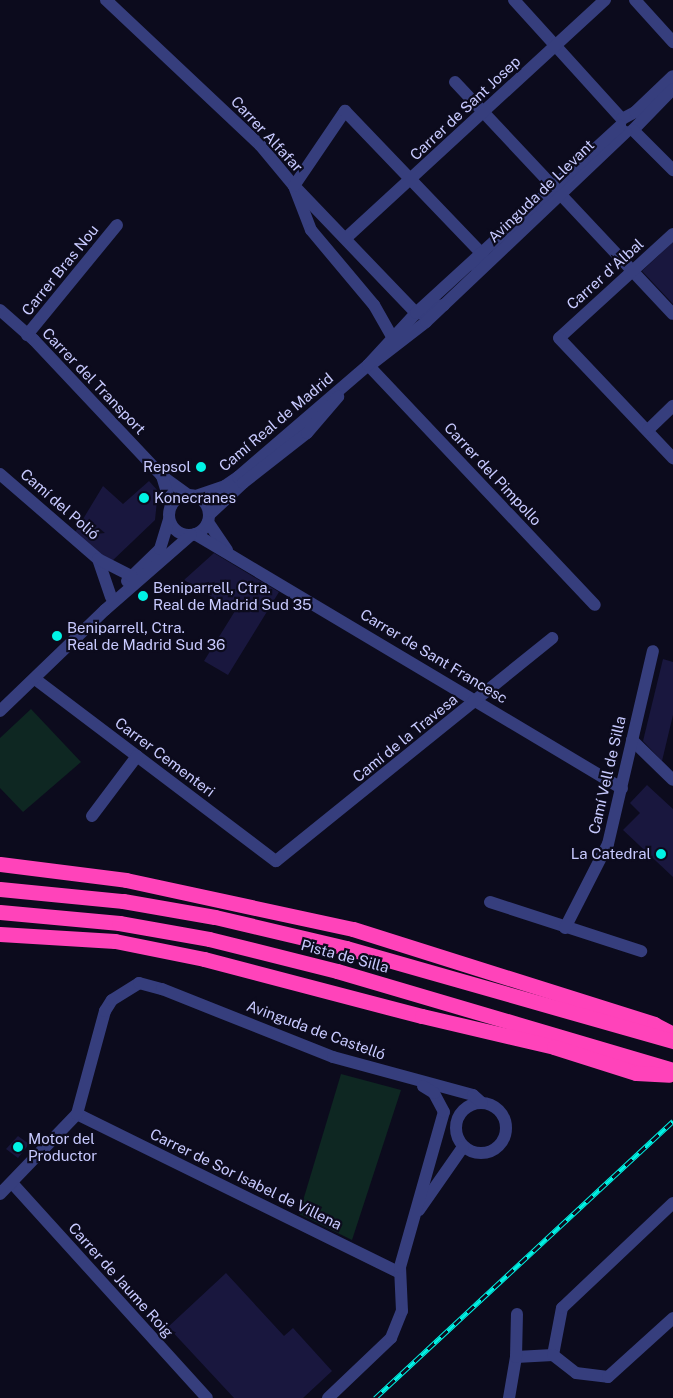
<!DOCTYPE html>
<meta charset="utf-8">
<style>
body{margin:0}
#map{position:relative;width:673px;height:1398px;overflow:hidden;background:#0c0b1d;font-family:"Public Sans",sans-serif}
div>[style]{position:absolute}
[style*='--x']{left:calc(var(--x)*1px);top:calc(var(--y)*1px);width:calc(var(--w)*1px);rotate:calc(var(--a)*1deg)}
.green>*{inset:0;background:#0e2722}
.building>*{inset:0;background:#19173e}
.minor>*{height:12px;margin:-6px;padding:0 6px;transform-origin:6px;border-radius:6px;background:#363e7d}
.minor>.ring{margin:-6px;padding:0;box-sizing:content-box;background:none;border:12px solid #363e7d;border-radius:50%}
.highway>*{height:15px;margin:-7.5px;padding:0 7.5px;transform-origin:7.5px;border-radius:7.5px;background:#ff43ba}
.rail>*{height:5px;margin-top:-2.5px;transform-origin:0;background:repeating-linear-gradient(90deg,#0c0b1d 0 9px,#00f3e5 0 18px);box-sizing:border-box;border-block:1px solid #00f3e5}
.dots>*{width:14px;height:14px;translate:-50% -50%;box-sizing:border-box;border:2px solid #0c0b1d;border-radius:50%}
span{translate:-50% -50%;white-space:nowrap;text-align:center;line-height:1.15;-webkit-text-stroke:4.5px #0c0b1d;paint-order:stroke}
.street-label{font-size:15px;color:#c8caff}
.poi-label{font-size:15px;color:#c8caff}
.right{translate:-100% -50%;text-align:right}
.left{translate:0 -50%;text-align:left}
</style>
<div id="map">
<div class="green">
<div style="clip-path:polygon(31px 709px,81px 762px,23px 812px,0 788px,0 738px)"></div>
<div style="clip-path:polygon(341px 1074px,401px 1090px,352px 1240px,299px 1214px)"></div>
</div>
<div class="building">
<div style="clip-path:polygon(673px 242px,673px 304px,642px 271px)"></div>
<div style="clip-path:polygon(149px 481px,158px 491px,155px 520px,110px 563px,74px 534px,103px 486px,123px 504px)"></div>
<div style="clip-path:polygon(214px 553px,279px 592px,228px 675px,204px 661px,235px 611px,184px 580px)"></div>
<div style="clip-path:polygon(663px 659px,673px 662px,673px 715px,662px 761px,643px 741px)"></div>
<div style="clip-path:polygon(647px 785px,673px 809px,673px 877px,623px 830px,640px 813px,630px 803px)"></div>
<div style="clip-path:polygon(18px 1136px,29px 1144px,18px 1158px,6px 1149px)"></div>
<div style="clip-path:polygon(226px 1273px,284px 1336px,293px 1328px,332px 1371px,303px 1398px,234px 1398px,168px 1327px)"></div>
</div>
<div class="minor">
<div style="--x:106;--y:0;--w:212;--a:43.3"></div>
<div style="--x:260;--y:145;--w:53;--a:50.3"></div>
<div style="--x:294;--y:186;--w:47;--a:68.9"></div>
<div style="--x:311;--y:230;--w:98;--a:50"></div>
<div style="--x:374;--y:305;--w:43;--a:60.4"></div>
<div style="--x:514;--y:0;--w:161;--a:47.8"></div>
<div style="--x:635;--y:0;--w:57;--a:47.9"></div>
<div style="--x:455;--y:82;--w:318;--a:46.8"></div>
<div style="--x:622;--y:119;--w:15;--a:-28"></div>
<div style="--x:635;--y:112;--w:52;--a:-43.5"></div>
<div style="--x:633;--y:130;--w:57;--a:-45.7"></div>
<div style="--x:633;--y:130;--w:57;--a:45"></div>
<div style="--x:673;--y:234;--w:154;--a:137.6"></div>
<div style="--x:559;--y:338;--w:166;--a:46.5"></div>
<div style="--x:346;--y:238;--w:352;--a:-42.6"></div>
<div style="--x:444;--y:305;--w:11;--a:170"></div>
<div style="--x:433;--y:307;--w:11;--a:139"></div>
<div style="--x:425;--y:314;--w:9;--a:-174"></div>
<div style="--x:416;--y:313;--w:176;--a:-133.8"></div>
<div style="--x:294;--y:186;--w:91;--a:-55.8"></div>
<div style="--x:345;--y:111;--w:197;--a:46.2"></div>
<div style="--x:481;--y:253;--w:4;--a:63"></div>
<div style="--x:483;--y:257;--w:17;--a:111"></div>
<div style="--x:0;--y:310;--w:45;--a:41.4"></div>
<div style="--x:34;--y:340;--w:187;--a:46.7"></div>
<div style="--x:162;--y:476;--w:32;--a:36"></div>
<div style="--x:27;--y:335;--w:142;--a:-50.7"></div>
<div style="--x:373;--y:363;--w:67;--a:-37.7"></div>
<div style="--x:426;--y:322;--w:276;--a:-43.5"></div>
<div style="--x:368;--y:365;--w:330;--a:46.6"></div>
<div style="--x:648;--y:430;--w:35;--a:-44"></div>
<div style="--x:0;--y:474;--w:130;--a:40.9"></div>
<div style="--x:162;--y:476;--w:31;--a:73"></div>
<div class="ring" style="left:169px;top:495px;width:28px;height:28px"></div>
<div style="--x:196;--y:496;--w:31;--a:-19"></div>
<div style="--x:225;--y:486;--w:16;--a:-35"></div>
<div style="--x:238;--y:477;--w:172;--a:-40.7"></div>
<div style="--x:368;--y:365;--w:71;--a:-47.3"></div>
<div style="--x:416;--y:313;--w:277;--a:-42.5"></div>
<div style="--x:209;--y:515;--w:47;--a:-43.3"></div>
<div style="--x:243;--y:483;--w:81;--a:-38"></div>
<div style="--x:307;--y:433;--w:48;--a:-49.3"></div>
<div style="--x:208;--y:522;--w:34;--a:56"></div>
<div style="--x:195;--y:534;--w:497;--a:30.8"></div>
<div style="--x:127;--y:581;--w:46;--a:-44.1"></div>
<div style="--x:160;--y:549;--w:31;--a:-73"></div>
<div style="--x:111;--y:597;--w:40;--a:-108.9"></div>
<div style="--x:98;--y:559;--w:38;--a:27"></div>
<div style="--x:35;--y:679;--w:302;--a:37.1"></div>
<div style="--x:276;--y:861;--w:355;--a:-38.9"></div>
<div style="--x:0;--y:711;--w:146;--a:-43.9"></div>
<div style="--x:105;--y:610;--w:114;--a:-41.1"></div>
<div style="--x:632;--y:740;--w:57;--a:44.3"></div>
<div style="--x:92;--y:816;--w:75;--a:-53.1"></div>
<div style="--x:490;--y:902;--w:159;--a:18"></div>
<div style="--x:565;--y:928;--w:94;--a:-62.9"></div>
<div style="--x:608;--y:844;--w:198;--a:-76.9"></div>
<div class="ring" style="left:456px;top:1103px;width:38px;height:38px"></div>
<div style="--x:77;--y:1114;--w:360;--a:26.2"></div>
<div style="--x:12;--y:1183;--w:290;--a:47.8"></div>
<div style="--x:0;--y:1194;--w:111;--a:-46.1"></div>
<div style="--x:77;--y:1114;--w:107;--a:-74.8"></div>
<div style="--x:105;--y:1011;--w:13;--a:-58"></div>
<div style="--x:112;--y:1000;--w:32;--a:-32"></div>
<div style="--x:139;--y:983;--w:24;--a:15"></div>
<div style="--x:162;--y:989;--w:184;--a:21.7"></div>
<div style="--x:333;--y:1057;--w:145;--a:15.2"></div>
<div style="--x:473;--y:1095;--w:12;--a:42"></div>
<div style="--x:419;--y:1210;--w:77;--a:-55.1"></div>
<div style="--x:553;--y:1355;--w:48;--a:-79.2"></div>
<div style="--x:562;--y:1308;--w:153;--a:-43.4"></div>
<div style="--x:516;--y:1357;--w:37;--a:-3"></div>
<div style="--x:553;--y:1355;--w:29;--a:38"></div>
<div style="--x:576;--y:1373;--w:32;--a:7"></div>
<div style="--x:608;--y:1377;--w:88;--a:-42.2"></div>
<div style="--x:328;--y:1398;--w:87;--a:-43.6"></div>
<div style="--x:391;--y:1338;--w:29;--a:-68"></div>
<div style="--x:402;--y:1311;--w:44;--a:-92.6"></div>
<div style="--x:400;--y:1267;--w:161;--a:-74.2"></div>
<div style="--x:444;--y:1112;--w:21;--a:-118"></div>
<div style="--x:434;--y:1093;--w:13;--a:-148"></div>
<div style="--x:509;--y:1398;--w:42;--a:-80.3"></div>
<div style="--x:516;--y:1357;--w:43;--a:-88.7"></div>
</div>
<div class="highway">
<div style="--x:0;--y:864;--w:127;--a:7.2"></div>
<div style="--x:126;--y:880;--w:232;--a:12.2"></div>
<div style="--x:353;--y:929;--w:316;--a:17.5"></div>
<div style="--x:654;--y:1024;--w:21;--a:28"></div>
<div style="--x:0;--y:889;--w:124;--a:5.6"></div>
<div style="--x:123;--y:901;--w:93;--a:9.9"></div>
<div style="--x:215;--y:917;--w:135;--a:13.3"></div>
<div style="--x:346;--y:948;--w:340;--a:15.9"></div>
<div style="--x:0;--y:912;--w:120;--a:5.3"></div>
<div style="--x:119;--y:923;--w:91;--a:10.1"></div>
<div style="--x:209;--y:939;--w:132;--a:14"></div>
<div style="--x:337;--y:971;--w:350;--a:16.4"></div>
<div style="--x:0;--y:934;--w:115;--a:3.5"></div>
<div style="--x:115;--y:941;--w:91;--a:11.4"></div>
<div style="--x:204;--y:959;--w:225;--a:14.7"></div>
<div style="--x:422;--y:1016;--w:136;--a:13.2"></div>
<div style="--x:554;--y:1047;--w:86;--a:17.6"></div>
<div style="--x:636;--y:1073;--w:33;--a:3"></div>
</div>
<div class="rail">
<div style="--x:375;--y:1398;--w:407;--a:-42.9"></div>
</div>
<div class="dots">
<div style="left:201px;top:467px;background:#00f3e5"></div>
<div style="left:144px;top:498px;background:#00f3e5"></div>
<div style="left:143px;top:596px;background:#00f3e5"></div>
<div style="left:57px;top:636px;background:#00f3e5"></div>
<div style="left:661px;top:854px;background:#00f3e5"></div>
<div style="left:18px;top:1147px;background:#00f3e5"></div>
</div>
<div class="street-label">
<span style="left:465px;top:108px;rotate:-43deg">Carrer de Sant Josep</span>
<span style="left:267px;top:134px;rotate:47deg">Carrer Alfafar</span>
<span style="left:541px;top:191px;rotate:-44deg">Avinguda de Llevant</span>
<span style="left:60px;top:270px;rotate:-51deg">Carrer Bras Nou</span>
<span style="left:605px;top:274px;rotate:-42deg">Carrer d'Albal</span>
<span style="left:94px;top:381px;rotate:46deg">Carrer del Transport</span>
<span style="left:276px;top:422px;rotate:-40deg">Camí Real de Madrid</span>
<span style="left:493px;top:474px;rotate:47deg">Carrer del Pimpollo</span>
<span style="left:60px;top:504px;rotate:41deg">Camí del Polió</span>
<span style="left:434px;top:656px;rotate:31deg">Carrer de Sant Francesc</span>
<span style="left:405px;top:738px;rotate:-39deg">Camí de la Travesa</span>
<span style="left:165px;top:757px;rotate:37deg">Carrer Cementeri</span>
<span style="left:607px;top:775px;rotate:-77deg">Camí Vell de Silla</span>
<span style="left:345px;top:956px;rotate:15deg">Pista de Silla</span>
<span style="left:316px;top:1030px;rotate:20deg">Avinguda de Castelló</span>
<span style="left:246px;top:1179px;rotate:26deg">Carrer de Sor Isabel de Villena</span>
<span style="left:121px;top:1280px;rotate:48deg">Carrer de Jaume Roig</span>
</div>
<div class="poi-label">
<span class="right" style="left:191px;top:467px">Repsol</span>
<span class="left" style="left:154px;top:498px">Konecranes</span>
<span class="left" style="left:153px;top:596px">Beniparrell, Ctra.<br>Real de Madrid Sud 35</span>
<span class="left" style="left:67px;top:636px">Beniparrell, Ctra.<br>Real de Madrid Sud 36</span>
<span class="right" style="left:651px;top:854px">La Catedral</span>
<span class="left" style="left:28px;top:1147px">Motor del<br>Productor</span>
</div>
</div>
